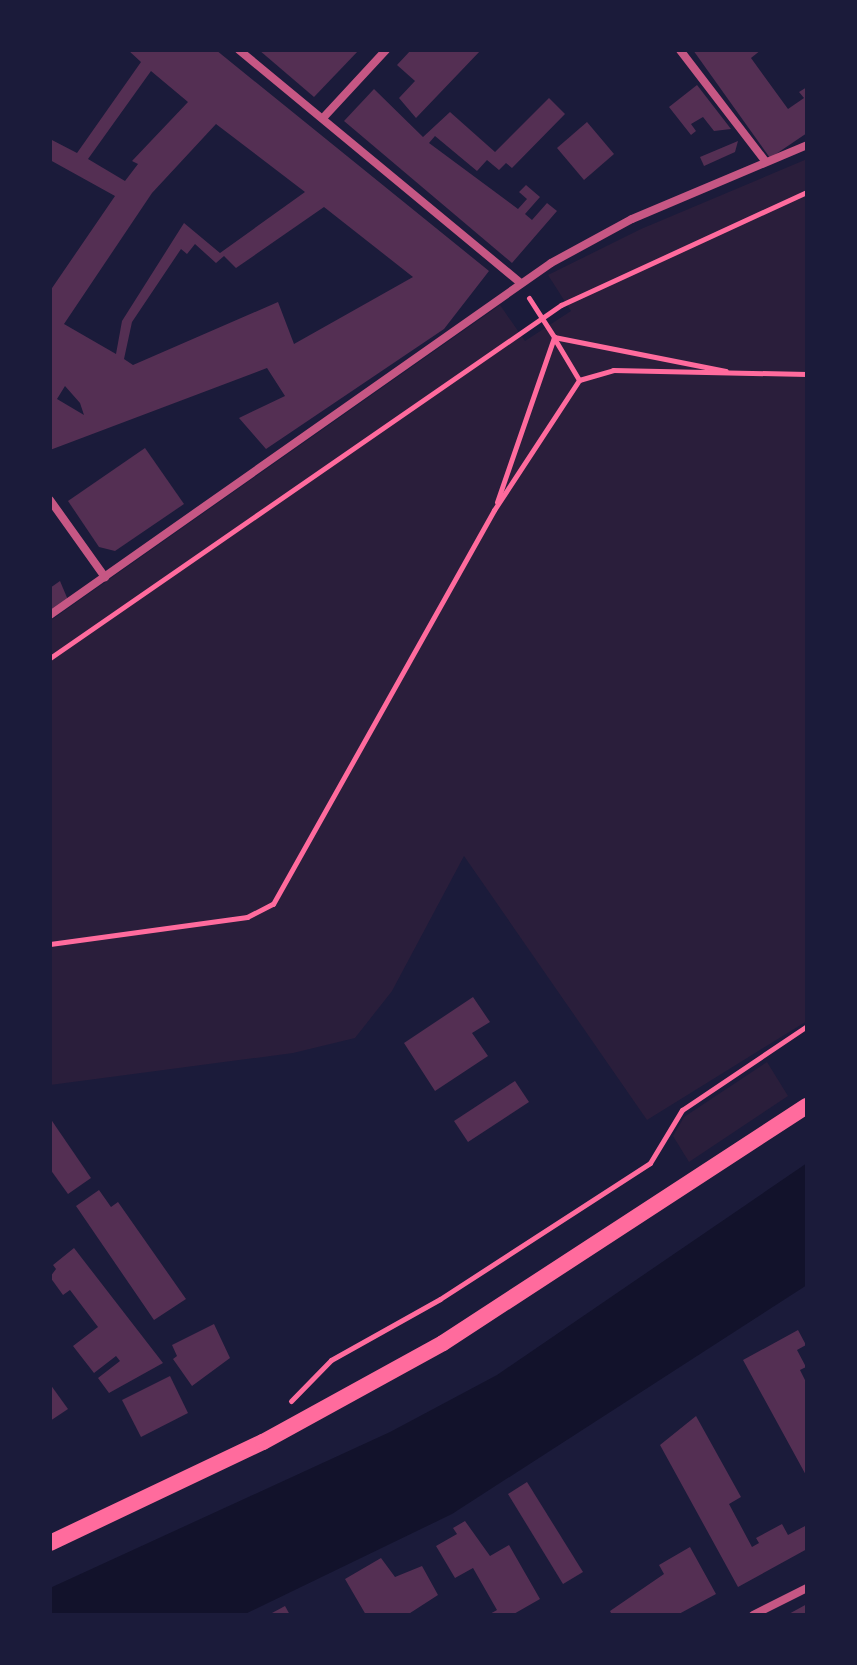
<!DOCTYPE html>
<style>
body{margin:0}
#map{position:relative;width:857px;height:1665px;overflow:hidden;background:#1b1b3a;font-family:Rubik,sans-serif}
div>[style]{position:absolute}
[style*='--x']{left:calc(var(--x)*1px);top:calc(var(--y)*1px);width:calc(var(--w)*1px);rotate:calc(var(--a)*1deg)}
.green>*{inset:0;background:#2a1e3b}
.water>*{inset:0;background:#12122b}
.building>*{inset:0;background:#542f53}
.path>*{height:5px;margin:-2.5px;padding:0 2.5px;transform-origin:2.5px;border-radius:2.5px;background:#ff6b9d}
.minor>*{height:8px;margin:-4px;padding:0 4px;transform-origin:4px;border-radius:4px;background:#c65784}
.secondary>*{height:16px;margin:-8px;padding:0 8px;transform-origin:8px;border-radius:8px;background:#ff6b9d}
span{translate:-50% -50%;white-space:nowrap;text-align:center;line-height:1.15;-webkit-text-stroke:6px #1b1b3a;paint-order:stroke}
.frame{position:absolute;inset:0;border:52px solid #1b1b3a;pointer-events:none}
</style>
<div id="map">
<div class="green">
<div style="clip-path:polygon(807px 159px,807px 1021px,647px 1120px,464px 856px,392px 991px,355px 1038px,293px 1053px,50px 1085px,50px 621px,500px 305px,525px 341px,571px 311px,548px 275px,641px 229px)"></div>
<div style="clip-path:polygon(767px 1062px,788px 1096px,689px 1162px,673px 1136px,684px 1117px)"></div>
</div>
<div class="water">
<div style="clip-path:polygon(807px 1163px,807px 1285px,452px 1514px,243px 1615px,50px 1615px,50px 1588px,390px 1432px,497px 1375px)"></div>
</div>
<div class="building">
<div style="clip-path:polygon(evenodd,128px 50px,216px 50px,489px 271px,444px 329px,266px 449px,239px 418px,285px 396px,267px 368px,50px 450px,50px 291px,115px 196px,50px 160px,50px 139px,77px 153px,141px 62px,128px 50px,151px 71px,188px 102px,132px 161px,138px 164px,125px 181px,88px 159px,151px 71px,128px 50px,216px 124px,305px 192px,220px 253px,184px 223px,122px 321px,116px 354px,64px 324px,152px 193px,216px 124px,128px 50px,324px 207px,413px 277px,294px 344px,278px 302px,133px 365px,124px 359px,132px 322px,181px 249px,187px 254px,195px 244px,216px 263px,224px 256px,236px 268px,324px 207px,128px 50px,65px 386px,80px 403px,84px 415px,57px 399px,65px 386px)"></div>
<div style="clip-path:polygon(259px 50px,359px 50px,314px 97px)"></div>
<div style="clip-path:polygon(411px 50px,481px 50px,416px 118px,399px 98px,415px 81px,397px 65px)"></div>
<div style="clip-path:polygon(693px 50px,761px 50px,751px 58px,788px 109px,804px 98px,799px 92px,807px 87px,807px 133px,770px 158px)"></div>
<div style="clip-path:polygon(697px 85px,731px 129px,714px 131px,703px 117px,691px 124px,696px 131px,691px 135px,669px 107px)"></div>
<div style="clip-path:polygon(374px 89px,423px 137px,450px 112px,495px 152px,549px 98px,565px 114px,512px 168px,506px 163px,499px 170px,487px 160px,477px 171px,435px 136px,429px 143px,518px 209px,527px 199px,519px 192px,526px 185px,540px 197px,525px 214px,532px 220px,547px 203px,557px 211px,512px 263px,344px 121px)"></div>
<div style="clip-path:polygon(587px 122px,614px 154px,584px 180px,557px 148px)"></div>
<div style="clip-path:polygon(738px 141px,735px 152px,704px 166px,700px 157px)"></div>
<div style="clip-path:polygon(145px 448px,184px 504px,115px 551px,99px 547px,68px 501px)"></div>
<div style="clip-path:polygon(60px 581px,68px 600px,50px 611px,50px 588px)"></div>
<div style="clip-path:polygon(473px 997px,490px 1022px,472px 1033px,488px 1056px,435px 1091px,404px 1043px)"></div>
<div style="clip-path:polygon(515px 1081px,529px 1102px,468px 1142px,454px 1121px)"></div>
<div style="clip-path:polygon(50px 1118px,91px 1178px,68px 1194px,50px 1169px)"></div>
<div style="clip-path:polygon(99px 1190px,111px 1207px,118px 1202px,186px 1299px,154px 1320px,76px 1206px)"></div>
<div style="clip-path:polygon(74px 1248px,163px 1363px,109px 1393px,98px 1378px,120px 1361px,116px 1356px,94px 1373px,73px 1346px,98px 1327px,70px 1290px,63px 1295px,50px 1277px,56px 1269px,53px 1265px)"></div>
<div style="clip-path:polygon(214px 1324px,230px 1358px,192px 1386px,173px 1359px,177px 1356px,172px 1345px)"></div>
<div style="clip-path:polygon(798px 1330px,806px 1345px,797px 1350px,806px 1367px,800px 1370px,807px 1384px,807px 1477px,743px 1360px)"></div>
<div style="clip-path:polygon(170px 1376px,188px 1413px,141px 1437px,122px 1400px)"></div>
<div style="clip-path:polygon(50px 1384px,68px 1409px,50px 1421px)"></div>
<div style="clip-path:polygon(696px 1416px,741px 1497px,729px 1504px,752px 1547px,759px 1543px,756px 1538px,782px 1524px,788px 1535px,807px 1525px,807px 1549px,738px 1587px,660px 1445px)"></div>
<div style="clip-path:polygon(527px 1482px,583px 1572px,563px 1584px,508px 1494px)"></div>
<div style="clip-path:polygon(465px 1521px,490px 1556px,509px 1545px,540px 1599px,512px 1615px,488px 1615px,497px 1610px,473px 1568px,455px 1578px,436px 1546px,457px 1534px,453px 1528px)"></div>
<div style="clip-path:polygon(690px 1547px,716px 1594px,677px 1615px,612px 1615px,610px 1611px,664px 1574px,659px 1565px)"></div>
<div style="clip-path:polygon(381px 1558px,395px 1577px,422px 1566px,438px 1595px,407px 1615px,366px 1615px,345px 1579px)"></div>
<div style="clip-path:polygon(807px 1604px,807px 1615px,787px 1615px)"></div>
<div style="clip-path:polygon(285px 1606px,290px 1615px,273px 1615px,272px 1613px)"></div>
</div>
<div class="path">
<div style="--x:529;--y:298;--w:46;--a:57.3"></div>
<div style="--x:554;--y:337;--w:175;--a:11.2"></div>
<div style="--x:554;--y:338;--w:49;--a:59.2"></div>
<div style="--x:497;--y:502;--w:175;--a:-70.9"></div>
<div style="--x:50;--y:658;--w:621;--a:-34.64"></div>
<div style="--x:561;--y:305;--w:271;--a:-24.7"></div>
<div style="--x:50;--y:944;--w:199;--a:-7.8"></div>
<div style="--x:247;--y:917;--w:29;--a:-27"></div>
<div style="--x:273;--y:904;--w:452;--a:-60.7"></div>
<div style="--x:494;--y:510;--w:155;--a:-56.8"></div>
<div style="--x:579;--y:380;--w:35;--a:-16"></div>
<div style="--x:613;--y:370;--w:194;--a:1.2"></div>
<div style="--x:291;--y:1401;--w:57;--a:-45.7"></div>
<div style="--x:331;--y:1360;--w:125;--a:-29.2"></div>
<div style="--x:440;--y:1299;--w:250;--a:-32.9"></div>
<div style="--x:650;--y:1163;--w:62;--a:-58.9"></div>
<div style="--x:682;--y:1110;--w:151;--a:-33.9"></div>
</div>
<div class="minor">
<div style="--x:239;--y:50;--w:366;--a:39.6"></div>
<div style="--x:680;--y:50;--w:141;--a:52.5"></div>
<div style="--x:323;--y:118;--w:93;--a:-47.2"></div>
<div style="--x:50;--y:500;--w:95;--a:54.5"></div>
<div style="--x:50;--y:615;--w:612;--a:-35.09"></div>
<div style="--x:551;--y:263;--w:92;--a:-28.5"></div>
<div style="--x:632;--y:219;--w:190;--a:-22.9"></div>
<div style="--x:753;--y:1615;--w:60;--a:-26.6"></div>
</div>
<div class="secondary">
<div style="--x:50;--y:1543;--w:236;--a:-25.4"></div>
<div style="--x:263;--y:1442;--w:205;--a:-28.8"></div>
<div style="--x:443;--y:1343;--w:434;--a:-33.1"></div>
</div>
<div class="frame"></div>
</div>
